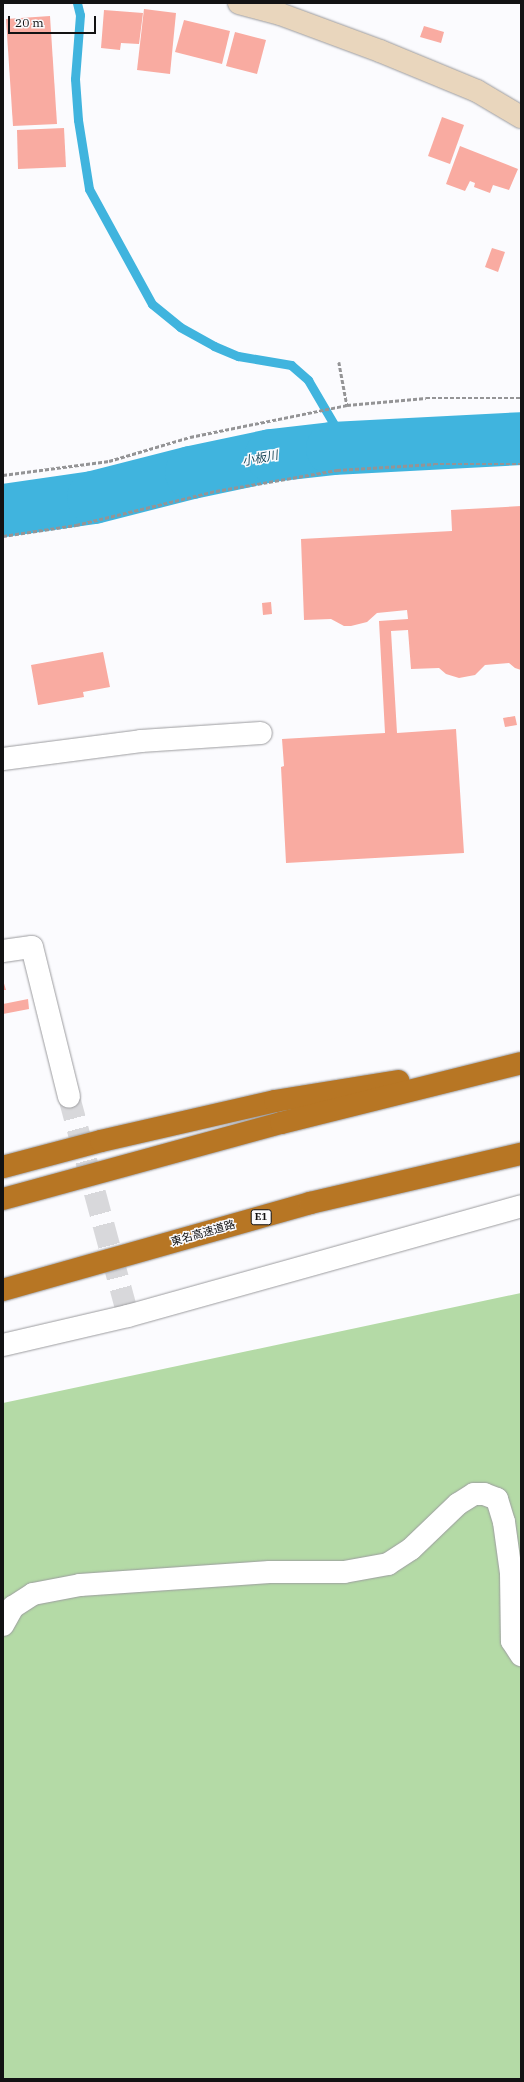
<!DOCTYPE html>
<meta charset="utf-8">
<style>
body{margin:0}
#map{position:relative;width:524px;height:2082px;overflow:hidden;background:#fbfbfe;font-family:"IBM Plex Serif","Noto Sans JP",serif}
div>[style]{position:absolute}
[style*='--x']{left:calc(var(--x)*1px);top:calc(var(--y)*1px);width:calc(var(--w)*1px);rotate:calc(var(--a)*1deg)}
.green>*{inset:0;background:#b4daa6}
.stream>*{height:9px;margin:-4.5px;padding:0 4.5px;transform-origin:4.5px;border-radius:4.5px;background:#40b4de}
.river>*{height:53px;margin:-26.5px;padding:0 26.5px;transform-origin:26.5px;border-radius:26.5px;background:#40b4de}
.building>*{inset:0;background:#f9aba1}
.street-tunnel>*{height:22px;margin-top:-11px;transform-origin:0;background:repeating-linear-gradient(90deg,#d8d8db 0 22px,transparent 0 33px)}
.path>*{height:2.5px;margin-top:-1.25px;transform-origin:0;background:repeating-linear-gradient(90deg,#949496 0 4px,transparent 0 6px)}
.roads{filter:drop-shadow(0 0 1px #9c9c9f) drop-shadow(0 0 1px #9c9c9f)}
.street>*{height:22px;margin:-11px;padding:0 11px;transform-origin:11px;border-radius:11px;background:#fff}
.secondary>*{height:22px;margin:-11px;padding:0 11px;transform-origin:11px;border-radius:11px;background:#e9d6bd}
.highway>*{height:22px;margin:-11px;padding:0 11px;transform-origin:11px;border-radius:11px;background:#b77624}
span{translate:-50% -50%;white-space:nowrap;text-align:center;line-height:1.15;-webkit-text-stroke:3px #fbfbfe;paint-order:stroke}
.shield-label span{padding:1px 3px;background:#fbfbfe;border:1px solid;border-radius:3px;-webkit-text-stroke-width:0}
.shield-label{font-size:10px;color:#121213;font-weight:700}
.street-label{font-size:11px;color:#121213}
.water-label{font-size:12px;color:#174859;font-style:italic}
.frame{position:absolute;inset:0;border:4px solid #121213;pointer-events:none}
.scale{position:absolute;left:8px;top:16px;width:88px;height:18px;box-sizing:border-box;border:2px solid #121213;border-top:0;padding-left:5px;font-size:12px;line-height:14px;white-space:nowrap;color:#121213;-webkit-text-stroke:3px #fbfbfe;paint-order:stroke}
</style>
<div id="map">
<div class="green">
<div style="clip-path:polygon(521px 1293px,521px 2079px,3px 2079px,3px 1403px)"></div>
</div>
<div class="stream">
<div style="--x:77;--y:3;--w:12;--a:76"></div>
<div style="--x:80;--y:15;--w:64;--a:94.5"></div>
<div style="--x:75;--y:79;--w:41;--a:85.8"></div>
<div style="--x:78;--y:120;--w:70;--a:80.9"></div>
<div style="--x:89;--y:189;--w:131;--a:61.3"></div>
<div style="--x:152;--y:304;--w:36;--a:39"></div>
<div style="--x:180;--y:327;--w:39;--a:29"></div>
<div style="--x:214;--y:346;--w:26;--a:23"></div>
<div style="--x:238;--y:356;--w:54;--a:9.6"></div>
<div style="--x:291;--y:365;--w:23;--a:41"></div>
<div style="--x:308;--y:380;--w:56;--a:59.7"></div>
<div style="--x:336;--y:428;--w:20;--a:24"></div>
<div style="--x:354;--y:436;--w:62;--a:8.4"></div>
</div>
<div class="river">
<div style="--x:3;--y:510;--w:91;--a:-8.2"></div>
<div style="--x:93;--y:497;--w:101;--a:-14.3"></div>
<div style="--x:191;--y:472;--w:82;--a:-12"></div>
<div style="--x:271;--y:455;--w:61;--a:-6.5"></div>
<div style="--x:332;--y:448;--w:189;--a:-3"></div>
</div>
<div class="building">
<div style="clip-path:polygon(144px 9px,176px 13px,170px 74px,137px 70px)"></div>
<div style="clip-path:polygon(104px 10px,143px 13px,139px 44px,121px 43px,120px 50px,101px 48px)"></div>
<div style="clip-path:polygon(50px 16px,57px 124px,13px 126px,6px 19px)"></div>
<div style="clip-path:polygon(184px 20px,230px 31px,222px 64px,175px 52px)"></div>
<div style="clip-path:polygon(424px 26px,444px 32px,441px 43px,420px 37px)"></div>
<div style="clip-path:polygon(235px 32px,266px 40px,257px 74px,226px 66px)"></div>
<div style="clip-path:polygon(442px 117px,464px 125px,450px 164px,428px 156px)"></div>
<div style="clip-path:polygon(64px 128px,66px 167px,18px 169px,17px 130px)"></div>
<div style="clip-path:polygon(460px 146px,518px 169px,509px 190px,493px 185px,490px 193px,474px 187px,475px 183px,470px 181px,465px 191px,446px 184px)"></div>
<div style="clip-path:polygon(492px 248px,505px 252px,498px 272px,485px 267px)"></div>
<div style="clip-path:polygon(521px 506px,521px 670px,515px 668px,509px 663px,485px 665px,475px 675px,459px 678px,446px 674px,439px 668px,411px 669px,408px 630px,391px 631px,397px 733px,456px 729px,464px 853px,286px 863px,281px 767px,284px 766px,282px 739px,385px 733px,379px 621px,408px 619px,407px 610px,377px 613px,367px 622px,351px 626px,344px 626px,331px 619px,304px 620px,301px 539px,452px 531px,451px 510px)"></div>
<div style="clip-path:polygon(271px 602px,272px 614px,263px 615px,262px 603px)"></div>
<div style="clip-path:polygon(103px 652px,110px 687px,83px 692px,84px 697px,38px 705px,31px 665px)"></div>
<div style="clip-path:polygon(515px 716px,517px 725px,505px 727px,503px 718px)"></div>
<div style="clip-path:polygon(3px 980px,6px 990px,3px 990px)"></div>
<div style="clip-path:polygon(28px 999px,29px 1009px,3px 1014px,3px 1004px)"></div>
</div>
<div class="street-tunnel">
<div style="--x:69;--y:1097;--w:227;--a:74.9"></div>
</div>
<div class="path">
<div style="--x:339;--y:362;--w:44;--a:79.5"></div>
<div style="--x:347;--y:405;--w:79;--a:-5.1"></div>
<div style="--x:426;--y:398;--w:95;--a:0"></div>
<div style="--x:3;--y:475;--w:107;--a:-7.5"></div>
<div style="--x:109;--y:461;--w:84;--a:-16.5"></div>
<div style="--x:190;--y:437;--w:160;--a:-11.5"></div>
<div style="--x:3;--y:536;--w:74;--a:-8.6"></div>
<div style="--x:76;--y:525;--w:144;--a:-13.7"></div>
<div style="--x:216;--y:491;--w:123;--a:-9.8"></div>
<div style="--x:337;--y:470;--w:97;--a:-3.5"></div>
<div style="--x:434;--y:464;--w:87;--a:0"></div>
</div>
<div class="roads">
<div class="street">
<div style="--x:3;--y:759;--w:139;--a:-7.4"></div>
<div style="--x:141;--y:741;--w:120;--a:-3.8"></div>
<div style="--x:3;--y:951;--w:29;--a:-8"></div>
<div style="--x:32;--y:947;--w:154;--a:76.1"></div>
<div style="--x:3;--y:1345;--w:128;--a:-13.1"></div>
<div style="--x:128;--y:1316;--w:408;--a:-15.6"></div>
<div style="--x:3;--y:1625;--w:21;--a:-61"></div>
<div style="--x:13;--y:1607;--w:24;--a:-33"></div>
<div style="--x:33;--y:1594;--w:48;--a:-10.8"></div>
<div style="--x:80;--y:1585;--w:190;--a:-3.9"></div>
<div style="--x:270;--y:1572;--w:74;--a:0"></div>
<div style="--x:344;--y:1572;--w:45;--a:-10.3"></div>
<div style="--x:388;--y:1564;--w:27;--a:-33"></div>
<div style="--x:411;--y:1549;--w:65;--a:-43.8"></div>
<div style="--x:458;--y:1504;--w:19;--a:-32"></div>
<div style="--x:474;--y:1494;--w:10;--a:0"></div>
<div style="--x:484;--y:1494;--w:14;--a:21"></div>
<div style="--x:497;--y:1499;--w:24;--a:73"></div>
<div style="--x:504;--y:1522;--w:51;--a:82.2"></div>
<div style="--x:511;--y:1573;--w:68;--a:89.2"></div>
<div style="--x:512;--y:1641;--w:17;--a:57"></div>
</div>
<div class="secondary">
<div style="--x:239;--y:3;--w:42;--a:15"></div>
<div style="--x:280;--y:14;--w:107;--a:20.3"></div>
<div style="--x:380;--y:51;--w:105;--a:22.4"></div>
<div style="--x:477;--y:91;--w:51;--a:30.6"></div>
</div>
<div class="highway">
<div style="--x:3;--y:1167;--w:101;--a:-14.9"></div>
<div style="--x:101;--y:1141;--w:179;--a:-12.9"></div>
<div style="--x:275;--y:1101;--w:125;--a:-9.2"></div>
<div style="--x:3;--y:1199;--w:288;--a:-15.3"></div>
<div style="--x:281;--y:1123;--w:247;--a:-14"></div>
<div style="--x:3;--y:1290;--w:319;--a:-15.8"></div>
<div style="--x:310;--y:1203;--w:217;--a:-13.1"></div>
</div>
</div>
<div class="shield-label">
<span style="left:261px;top:1217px">E1</span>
</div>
<div class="street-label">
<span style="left:203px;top:1233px;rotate:-16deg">東名高速道路</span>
</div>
<div class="water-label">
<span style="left:260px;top:458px;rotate:-11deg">小板川</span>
</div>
<div class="frame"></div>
<div class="scale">20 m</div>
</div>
